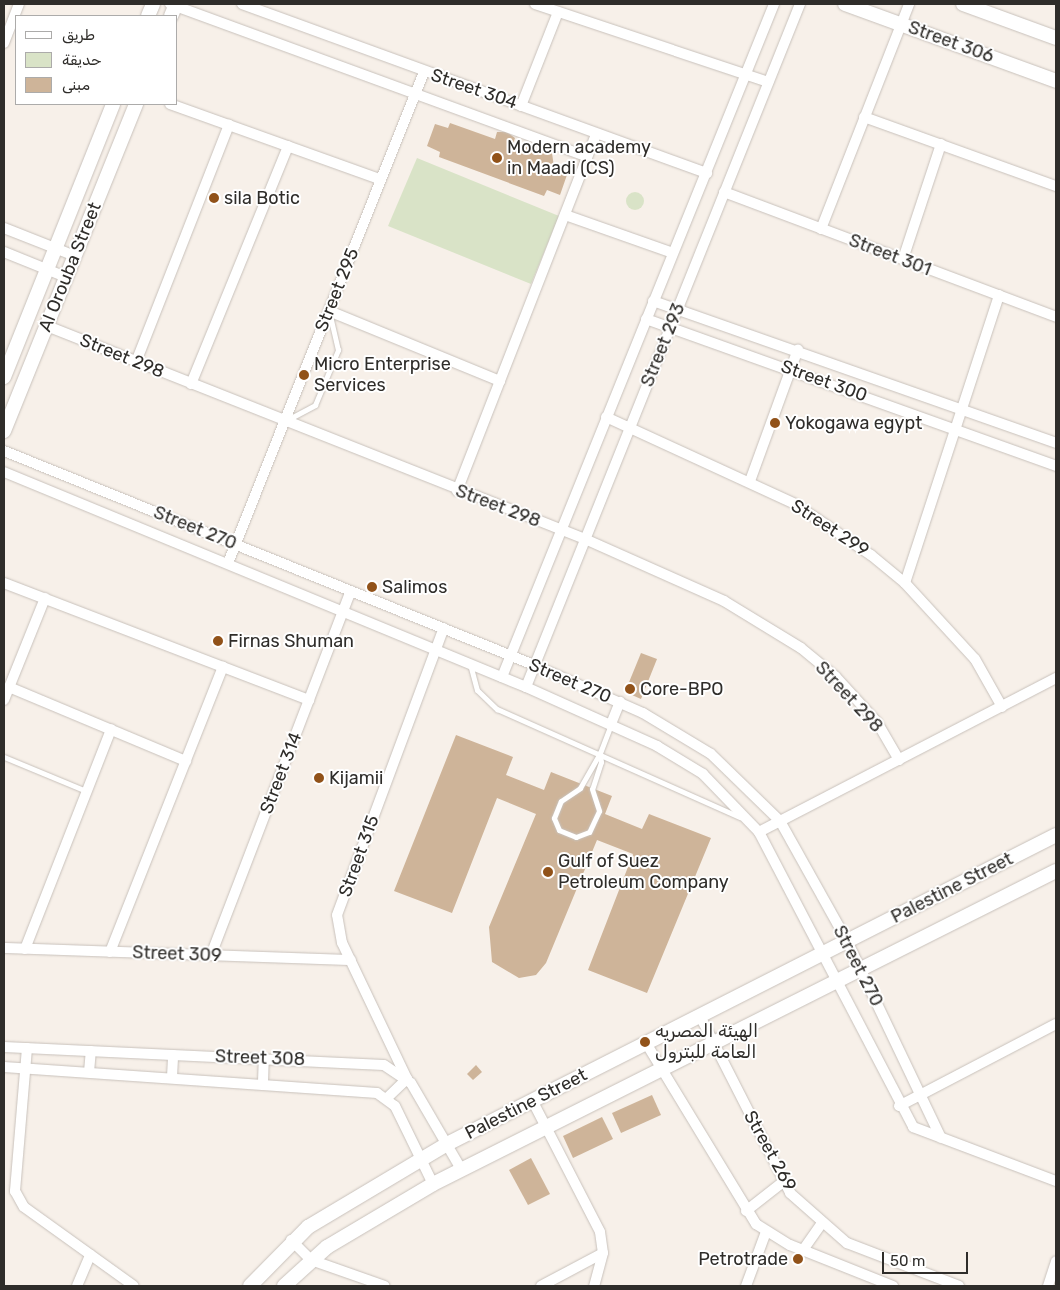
<!DOCTYPE html>
<meta charset="utf-8">
<style>
body{margin:0}
#map{position:relative;width:1060px;height:1290px;overflow:hidden;background:#f7f0e9;font-family:Rubik,Vazirmatn,sans-serif}
div>[style]{position:absolute}
[style*='--x']{left:calc(var(--x)*1px);top:calc(var(--y)*1px);width:calc(var(--w)*1px);rotate:calc(var(--a)*1deg)}
.green>*{inset:0;background:#d9e3c7}
.round{border-radius:50%}
.building>*{inset:0;background:#ceb499}
.roads{filter:drop-shadow(0 0 1px #c8c1bb) drop-shadow(0 0 1px #c8c1bb)}
.lane>*{height:5px;margin:-2.5px;padding:0 2.5px;transform-origin:2.5px;border-radius:2.5px;background:#fff}
.street>*{height:10px;margin:-5px;padding:0 5px;transform-origin:5px;border-radius:5px;background:#fff}
.secondary>*{height:14px;margin:-7px;padding:0 7px;transform-origin:7px;border-radius:7px;background:#fff}
.dots>*{width:14px;height:14px;translate:-50% -50%;box-sizing:border-box;border:2px solid #fff;border-radius:50%}
span{translate:-50% -50%;white-space:nowrap;text-align:center;line-height:1.15;-webkit-text-stroke:4px #fff;paint-order:stroke}
.street-label{font-size:18px;color:#2f2d2a}
.poi-label{font-size:18px;color:#2f2d2a}
.left{translate:0 -50%;text-align:left}
.right{translate:-100% -50%;text-align:right}
.frame{position:absolute;inset:0;border:5px solid #2f2d2a;pointer-events:none}
.legend{position:absolute;left:15px;top:15px;width:162px;height:90px;box-sizing:border-box;background:#fff;border:1px solid #acabaa;margin:0;padding:6px 9px;list-style:none;font-size:15px;color:#2f2d2a}
.legend li{display:flex;align-items:center;gap:10px;height:25px}
.legend b{width:25px;border:1px solid #acabaa}
.scale{position:absolute;left:882px;top:1252px;width:86px;height:22px;box-sizing:border-box;border:2px solid #2f2d2a;border-top:0;padding-left:6px;font-size:15px;line-height:18px;white-space:nowrap;color:#2f2d2a;-webkit-text-stroke:4px #fff;paint-order:stroke}
</style>
<div id="map">
<div class="green">
<div style="clip-path:polygon(417px 158px,559px 216px,531px 284px,388px 226px)"></div>
<div class="round" style="left:626px;top:192px;width:18px;height:18px"></div>
</div>
<div class="building">
<div style="clip-path:polygon(450px 123px,495px 139px,497px 132px,507px 132px,515px 138px,513px 144px,552px 153px,554px 167px,568px 172px,560px 195px,547px 190px,544px 196px,439px 157px,440px 152px,427px 146px,435px 124px,448px 128px)"></div>
<div style="clip-path:polygon(641px 653px,657px 659px,641px 699px,625px 692px)"></div>
<div style="clip-path:polygon(456px 735px,513px 757px,506px 775px,544px 790px,551px 772px,612px 796px,605px 814px,642px 829px,649px 814px,711px 838px,647px 993px,588px 970px,633px 854px,597px 840px,546px 963px,536px 975px,519px 978px,492px 962px,489px 927px,536px 814px,497px 798px,452px 913px,394px 891px)"></div>
<div style="clip-path:polygon(476px 1065px,482px 1072px,473px 1080px,467px 1074px)"></div>
<div style="clip-path:polygon(652px 1095px,661px 1115px,621px 1133px,612px 1113px)"></div>
<div style="clip-path:polygon(602px 1117px,613px 1139px,573px 1158px,563px 1136px)"></div>
<div style="clip-path:polygon(531px 1158px,550px 1194px,528px 1205px,509px 1170px)"></div>
</div>
<div class="roads">
<div class="lane">
<div style="--x:287;--y:420;--w:32;--a:-28"></div>
<div style="--x:315;--y:405;--w:60;--a:-67.3"></div>
<div style="--x:338;--y:350;--w:37;--a:-103"></div>
<div style="--x:470;--y:664;--w:27;--a:75"></div>
<div style="--x:477;--y:690;--w:28;--a:44"></div>
<div style="--x:497;--y:709;--w:266;--a:24"></div>
<div style="--x:600;--y:753;--w:9;--a:84"></div>
<div style="--x:601;--y:762;--w:28;--a:108"></div>
<div style="--x:592;--y:789;--w:23;--a:72"></div>
<div style="--x:599;--y:811;--w:23;--a:115"></div>
<div style="--x:589;--y:832;--w:14;--a:159"></div>
<div style="--x:576;--y:837;--w:18;--a:-158"></div>
<div style="--x:559;--y:830;--w:13;--a:-113"></div>
<div style="--x:554;--y:818;--w:18;--a:-68"></div>
<div style="--x:561;--y:801;--w:23;--a:-34"></div>
<div style="--x:580;--y:788;--w:40;--a:-60.3"></div>
<div style="--x:600;--y:753;--w:30;--a:-69"></div>
<div style="--x:4;--y:757;--w:89;--a:22.5"></div>
</div>
<div class="street">
<div style="--x:170;--y:4;--w:444;--a:20.1"></div>
<div style="--x:242;--y:4;--w:495;--a:20"></div>
<div style="--x:535;--y:4;--w:246;--a:18.5"></div>
<div style="--x:4;--y:43;--w:42;--a:-69"></div>
<div style="--x:170;--y:104;--w:223;--a:19.7"></div>
<div style="--x:521;--y:106;--w:101;--a:-68.5"></div>
<div style="--x:864;--y:117;--w:204;--a:19.8"></div>
<div style="--x:724;--y:192;--w:355;--a:20.6"></div>
<div style="--x:565;--y:215;--w:114;--a:19.4"></div>
<div style="--x:4;--y:228;--w:76;--a:21.5"></div>
<div style="--x:821;--y:229;--w:242;--a:-68.6"></div>
<div style="--x:4;--y:252;--w:67;--a:22"></div>
<div style="--x:903;--y:259;--w:121;--a:-71.7"></div>
<div style="--x:653;--y:301;--w:427;--a:19.4"></div>
<div style="--x:329;--y:311;--w:185;--a:22.3"></div>
<div style="--x:646;--y:319;--w:436;--a:19.7"></div>
<div style="--x:47;--y:326;--w:579;--a:21.6"></div>
<div style="--x:585;--y:539;--w:152;--a:24"></div>
<div style="--x:724;--y:601;--w:90;--a:31.4"></div>
<div style="--x:801;--y:648;--w:45;--a:39.6"></div>
<div style="--x:836;--y:677;--w:61;--a:47.7"></div>
<div style="--x:877;--y:722;--w:44;--a:59.9"></div>
<div style="--x:136;--y:362;--w:255;--a:-68.6"></div>
<div style="--x:191;--y:384;--w:257;--a:-67.8"></div>
<div style="--x:606;--y:417;--w:208;--a:24.7"></div>
<div style="--x:795;--y:504;--w:92;--a:33.9"></div>
<div style="--x:871;--y:555;--w:44;--a:39.5"></div>
<div style="--x:905;--y:583;--w:103;--a:47.4"></div>
<div style="--x:975;--y:659;--w:55;--a:60.6"></div>
<div style="--x:4;--y:451;--w:572;--a:21.99"></div>
<div style="--x:534;--y:665;--w:119;--a:23.8"></div>
<div style="--x:643;--y:713;--w:79;--a:31.1"></div>
<div style="--x:711;--y:754;--w:96;--a:44.2"></div>
<div style="--x:780;--y:821;--w:137;--a:60.8"></div>
<div style="--x:847;--y:941;--w:218;--a:64.5"></div>
<div style="--x:4;--y:472;--w:565;--a:22.39"></div>
<div style="--x:526;--y:687;--w:144;--a:24.2"></div>
<div style="--x:657;--y:746;--w:54;--a:31.3"></div>
<div style="--x:703;--y:774;--w:81;--a:46"></div>
<div style="--x:759;--y:832;--w:333;--a:62.4"></div>
<div style="--x:913;--y:1127;--w:153;--a:20.7"></div>
<div style="--x:750;--y:481;--w:140;--a:-70"></div>
<div style="--x:457;--y:491;--w:382;--a:-68.7"></div>
<div style="--x:228;--y:563;--w:529;--a:-68.24"></div>
<div style="--x:4;--y:583;--w:327;--a:21"></div>
<div style="--x:905;--y:583;--w:303;--a:-71.9"></div>
<div style="--x:502;--y:677;--w:726;--a:-67.99"></div>
<div style="--x:9;--y:687;--w:192;--a:22.7"></div>
<div style="--x:526;--y:687;--w:736;--a:-68.14"></div>
<div style="--x:4;--y:700;--w:110;--a:-68.1"></div>
<div style="--x:611;--y:724;--w:24;--a:-68"></div>
<div style="--x:759;--y:832;--w:335;--a:-27.4"></div>
<div style="--x:4;--y:948;--w:347;--a:2"></div>
<div style="--x:25;--y:949;--w:236;--a:-68.6"></div>
<div style="--x:110;--y:952;--w:307;--a:-68.4"></div>
<div style="--x:211;--y:955;--w:390;--a:-69"></div>
<div style="--x:700;--y:1016;--w:199;--a:63"></div>
<div style="--x:790;--y:1193;--w:76;--a:41.3"></div>
<div style="--x:847;--y:1243;--w:120;--a:21"></div>
<div style="--x:646;--y:1043;--w:212;--a:58.7"></div>
<div style="--x:756;--y:1224;--w:40;--a:32"></div>
<div style="--x:790;--y:1245;--w:111;--a:21.7"></div>
<div style="--x:4;--y:1047;--w:380;--a:2.7"></div>
<div style="--x:384;--y:1065;--w:32;--a:34"></div>
<div style="--x:411;--y:1083;--w:99;--a:59.8"></div>
<div style="--x:27;--y:1048;--w:144;--a:94.8"></div>
<div style="--x:15;--y:1191;--w:18;--a:61"></div>
<div style="--x:24;--y:1207;--w:135;--a:35.7"></div>
<div style="--x:4;--y:1067;--w:374;--a:4"></div>
<div style="--x:377;--y:1093;--w:22;--a:36"></div>
<div style="--x:395;--y:1106;--w:87;--a:64"></div>
<div style="--x:89;--y:1072;--w:21;--a:-85"></div>
<div style="--x:172;--y:1077;--w:22;--a:-87"></div>
<div style="--x:263;--y:1082;--w:23;--a:-88"></div>
<div style="--x:387;--y:1098;--w:28;--a:-44"></div>
<div style="--x:407;--y:1079;--w:151;--a:-115.5"></div>
<div style="--x:342;--y:943;--w:28;--a:-100"></div>
<div style="--x:337;--y:915;--w:306;--a:-69.6"></div>
<div style="--x:532;--y:1100;--w:148;--a:62.7"></div>
<div style="--x:600;--y:1232;--w:21;--a:82"></div>
<div style="--x:603;--y:1253;--w:34;--a:105"></div>
<div style="--x:899;--y:1106;--w:177;--a:-27.6"></div>
<div style="--x:746;--y:1211;--w:47;--a:-38.1"></div>
<div style="--x:291;--y:1240;--w:28;--a:45"></div>
<div style="--x:311;--y:1260;--w:78;--a:19.4"></div>
<div style="--x:803;--y:1250;--w:32;--a:-55"></div>
<div style="--x:77;--y:1286;--w:34;--a:-67"></div>
<div style="--x:541;--y:1286;--w:70;--a:-28"></div>
<div style="--x:746;--y:1286;--w:58;--a:-69.7"></div>
<div style="--x:1048;--y:1286;--w:26;--a:-72"></div>
</div>
<div class="secondary">
<div style="--x:845;--y:4;--w:225;--a:20"></div>
<div style="--x:963;--y:4;--w:99;--a:20.1"></div>
<div style="--x:148;--y:16;--w:13;--a:-67"></div>
<div style="--x:171;--y:16;--w:13;--a:-67"></div>
<div style="--x:4;--y:377;--w:294;--a:-68.2"></div>
<div style="--x:4;--y:431;--w:353;--a:-68"></div>
<div style="--x:250;--y:1286;--w:83;--a:-45.5"></div>
<div style="--x:308;--y:1227;--w:162;--a:-30.8"></div>
<div style="--x:447;--y:1144;--w:683;--a:-26.9"></div>
<div style="--x:284;--y:1286;--w:58;--a:-42.2"></div>
<div style="--x:327;--y:1247;--w:123;--a:-30.7"></div>
<div style="--x:433;--y:1184;--w:697;--a:-26.68"></div>
</div>
</div>
<div class="dots">
<div style="left:497px;top:158px;background:#915219"></div>
<div style="left:214px;top:198px;background:#915219"></div>
<div style="left:304px;top:375px;background:#915219"></div>
<div style="left:775px;top:423px;background:#915219"></div>
<div style="left:372px;top:587px;background:#915219"></div>
<div style="left:218px;top:641px;background:#915219"></div>
<div style="left:630px;top:689px;background:#915219"></div>
<div style="left:319px;top:778px;background:#915219"></div>
<div style="left:548px;top:872px;background:#915219"></div>
<div style="left:645px;top:1042px;background:#915219"></div>
<div style="left:798px;top:1259px;background:#915219"></div>
</div>
<div class="street-label">
<span style="left:951px;top:42px;rotate:20deg">Street 306</span>
<span style="left:474px;top:89px;rotate:19deg">Street 304</span>
<span style="left:890px;top:255px;rotate:21deg">Street 301</span>
<span style="left:70px;top:267px;rotate:-68deg">Al Orouba Street</span>
<span style="left:337px;top:290px;rotate:-68deg">Street 295</span>
<span style="left:663px;top:345px;rotate:-68deg">Street 293</span>
<span style="left:122px;top:356px;rotate:22deg">Street 298</span>
<span style="left:824px;top:381px;rotate:20deg">Street 300</span>
<span style="left:498px;top:506px;rotate:21deg">Street 298</span>
<span style="left:195px;top:528px;rotate:22deg">Street 270</span>
<span style="left:830px;top:528px;rotate:33deg">Street 299</span>
<span style="left:570px;top:681px;rotate:23deg">Street 270</span>
<span style="left:849px;top:697px;rotate:47deg">Street 298</span>
<span style="left:281px;top:773px;rotate:-69deg">Street 314</span>
<span style="left:359px;top:856px;rotate:-70deg">Street 315</span>
<span style="left:952px;top:888px;rotate:-27deg">Palestine Street</span>
<span style="left:177px;top:954px;rotate:2deg">Street 309</span>
<span style="left:858px;top:966px;rotate:63deg">Street 270</span>
<span style="left:260px;top:1058px;rotate:2deg">Street 308</span>
<span style="left:526px;top:1104px;rotate:-27deg">Palestine Street</span>
<span style="left:770px;top:1151px;rotate:61deg">Street 269</span>
</div>
<div class="poi-label">
<span class="left" style="left:507px;top:158px">Modern academy<br>in Maadi (CS)</span>
<span class="left" style="left:224px;top:198px">sila Botic</span>
<span class="left" style="left:314px;top:375px">Micro Enterprise<br>Services</span>
<span class="left" style="left:785px;top:423px">Yokogawa egypt</span>
<span class="left" style="left:382px;top:587px">Salimos</span>
<span class="left" style="left:228px;top:641px">Firnas Shuman</span>
<span class="left" style="left:640px;top:689px">Core-BPO</span>
<span class="left" style="left:329px;top:778px">Kijamii</span>
<span class="left" style="left:558px;top:872px">Gulf of Suez<br>Petroleum Company</span>
<span class="left" style="left:655px;top:1042px">الهيئة المصريه<br>العامة للبترول</span>
<span class="right" style="left:788px;top:1259px">Petrotrade</span>
</div>
<div class="frame"></div>
<ul class="legend">
<li><b style="height:6px;background:#fff"></b>طريق</li>
<li><b style="height:14px;background:#d9e3c7"></b>حديقة</li>
<li><b style="height:14px;background:#ceb499"></b>مبنى</li>
</ul>
<div class="scale">50 m</div>
</div>
